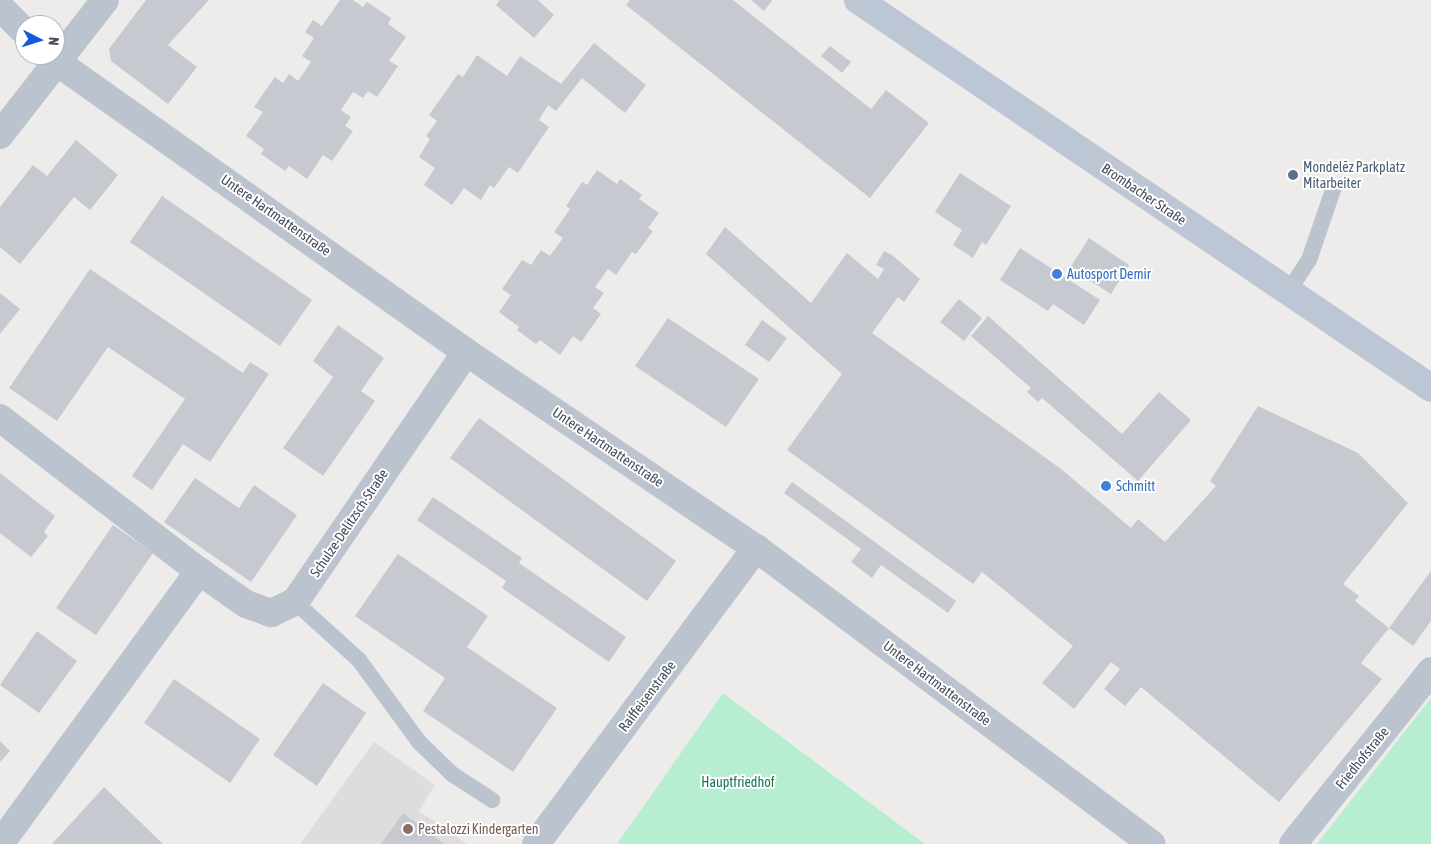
<!DOCTYPE html>
<meta charset="utf-8">
<style>
body{margin:0}
#map{position:relative;width:1431px;height:844px;overflow:hidden;background:#eeebeb;font-family:"Asap Condensed",sans-serif}
div>[style]{position:absolute}
[style*='--x']{left:calc(var(--x)*1px);top:calc(var(--y)*1px);width:calc(var(--w)*1px);rotate:calc(var(--a)*1deg)}
.education>*{inset:0;background:#dfdcdd}
.green>*{inset:0;background:#b7eed2}
.building>*{inset:0;background:#c7c9d1}
.service>*{height:16px;margin:-8px;padding:0 8px;transform-origin:8px;border-radius:8px;background:#bbc4ce}
.minor>*{height:28px;margin:-14px;padding:0 14px;transform-origin:14px;border-radius:14px;background:#bbc4ce}
.secondary>*{height:28px;margin:-14px;padding:0 14px;transform-origin:14px;border-radius:14px;background:#bdc6d5}
.dots>*{width:14px;height:14px;translate:-50% -50%;box-sizing:border-box;border:2px solid #fff;border-radius:50%}
span{translate:-50% -50%;white-space:nowrap;text-align:center;line-height:1.15;-webkit-text-stroke:4px #fff;paint-order:stroke}
.service-label{font-size:14px;color:#4e5e75}
.left{translate:0 -50%;text-align:left}
.street-label{font-size:14px;color:#434c58}
.shop-label{font-size:14px;color:#366cbe}
.park-label{font-size:14px;color:#157952}
.education-label{font-size:14px;color:#785e54}
.north{position:absolute;left:15px;top:15px;width:50px;height:50px;box-sizing:border-box;background:#fff;border:1px solid #b4b7bc;border-radius:50%;rotate:95deg;font-size:14px;font-weight:700;line-height:20px;text-align:center;color:#434c58}
.north::after{content:'';display:block;margin:auto;width:18px;height:22px;background:#1657dc;clip-path:polygon(50% 0,100% 100%,50% 72%,0 100%)}
</style>
<div id="map">
<div class="education">
<div style="clip-path:polygon(374px 742px,435px 785px,419px 811px,467px 844px,300px 844px)"></div>
</div>
<div class="green">
<div style="clip-path:polygon(723px 693px,925px 844px,617px 844px)"></div>
<div style="clip-path:polygon(1431px 698px,1431px 844px,1317px 844px)"></div>
</div>
<div class="building">
<div style="clip-path:polygon(146px 0,209px 0,168px 45px,197px 67px,168px 104px,111px 61px,109px 49px)"></div>
<div style="clip-path:polygon(340px 0,353px 0,363px 7px,367px 2px,391px 18px,388px 24px,406px 37px,389px 61px,398px 66px,377px 97px,368px 91px,363px 98px,353px 92px,341px 110px,351px 117px,345px 126px,353px 131px,332px 161px,323px 155px,307px 179px,289px 166px,285px 171px,261px 154px,264px 149px,246px 136px,263px 112px,254px 107px,275px 77px,283px 83px,289px 74px,298px 81px,311px 62px,302px 56px,314px 38px,305px 32px,313px 20px,322px 26px)"></div>
<div style="clip-path:polygon(500px 0,538px 0,554px 15px,534px 38px,496px 5px)"></div>
<div style="clip-path:polygon(630px 0,733px 0,871px 109px,886px 90px,929px 123px,870px 198px,626px 5px)"></div>
<div style="clip-path:polygon(751px 0,771px 0,772px 1px,764px 11px)"></div>
<div style="clip-path:polygon(594px 43px,646px 85px,625px 113px,582px 78px,556px 111px,548px 105px,539px 120px,549px 127px,518px 173px,509px 167px,494px 188px,490px 185px,481px 200px,464px 188px,452px 205px,424px 185px,435px 168px,419px 157px,430px 139px,426px 136px,437px 121px,429px 115px,458px 74px,463px 77px,477px 55px,507px 76px,520px 56px,561px 84px)"></div>
<div style="clip-path:polygon(830px 46px,851px 62px,842px 73px,821px 56px)"></div>
<div style="clip-path:polygon(76px 140px,118px 175px,90px 210px,74px 197px,20px 264px,0 247px,0 207px,33px 165px,47px 176px)"></div>
<div style="clip-path:polygon(597px 170px,617px 184px,620px 179px,642px 195px,639px 199px,659px 213px,648px 228px,653px 231px,636px 254px,632px 252px,616px 275px,608px 269px,595px 287px,604px 293px,593px 308px,601px 314px,581px 342px,573px 336px,560px 355px,540px 340px,536px 344px,517px 330px,519px 327px,499px 312px,511px 295px,502px 289px,522px 260px,531px 265px,541px 250px,550px 256px,563px 238px,554px 232px,570px 209px,566px 206px,582px 182px,587px 185px)"></div>
<div style="clip-path:polygon(960px 173px,1011px 206px,986px 245px,982px 242px,973px 258px,953px 245px,962px 230px,935px 212px)"></div>
<div style="clip-path:polygon(162px 196px,312px 300px,280px 346px,130px 242px)"></div>
<div style="clip-path:polygon(725px 227px,811px 303px,847px 253px,878px 279px,884px 269px,876px 265px,884px 251px,892px 255px,920px 279px,904px 302px,898px 297px,872px 333px,1061px 469px,1131px 528px,1138px 519px,1165px 542px,1216px 486px,1210px 481px,1258px 406px,1358px 453px,1408px 503px,1343px 584px,1359px 596px,1355px 601px,1389px 628px,1361px 663px,1382px 679px,1279px 802px,1141px 687px,1125px 706px,1104px 689px,1120px 669px,1111px 662px,1074px 709px,1042px 683px,1073px 646px,982px 572px,973px 584px,787px 450px,842px 374px,706px 254px)"></div>
<div style="clip-path:polygon(1089px 238px,1129px 265px,1111px 294px,1070px 268px)"></div>
<div style="clip-path:polygon(1020px 248px,1100px 300px,1084px 325px,1053px 304px,1048px 311px,1000px 280px)"></div>
<div style="clip-path:polygon(90px 269px,243px 373px,250px 362px,269px 374px,210px 462px,183px 444px,152px 490px,132px 476px,185px 399px,108px 347px,57px 421px,9px 388px)"></div>
<div style="clip-path:polygon(0 293px,20px 309px,0 334px)"></div>
<div style="clip-path:polygon(959px 299px,982px 318px,964px 341px,940px 322px)"></div>
<div style="clip-path:polygon(988px 316px,1122px 434px,1159px 392px,1191px 420px,1138px 481px,1042px 398px,1038px 402px,1027px 392px,1031px 388px,971px 336px)"></div>
<div style="clip-path:polygon(668px 318px,759px 379px,726px 427px,635px 366px)"></div>
<div style="clip-path:polygon(762px 320px,787px 338px,769px 362px,745px 345px)"></div>
<div style="clip-path:polygon(338px 325px,384px 358px,361px 391px,375px 401px,323px 476px,283px 448px,333px 377px,313px 361px)"></div>
<div style="clip-path:polygon(479px 418px,676px 561px,647px 601px,450px 458px)"></div>
<div style="clip-path:polygon(0 473px,55px 516px,44px 532px,48px 536px,31px 557px,0 533px)"></div>
<div style="clip-path:polygon(195px 478px,239px 508px,254px 485px,297px 515px,251px 582px,164px 522px)"></div>
<div style="clip-path:polygon(792px 482px,956px 601px,948px 613px,881px 565px,872px 578px,851px 562px,861px 549px,784px 493px)"></div>
<div style="clip-path:polygon(433px 497px,522px 558px,519px 563px,626px 637px,609px 662px,502px 588px,506px 581px,417px 520px)"></div>
<div style="clip-path:polygon(113px 525px,153px 553px,96px 635px,56px 608px)"></div>
<div style="clip-path:polygon(398px 554px,488px 616px,467px 647px,557px 708px,513px 772px,423px 711px,445px 678px,355px 616px)"></div>
<div style="clip-path:polygon(1431px 571px,1431px 621px,1413px 646px,1389px 628px)"></div>
<div style="clip-path:polygon(37px 631px,77px 661px,39px 713px,0 685px)"></div>
<div style="clip-path:polygon(174px 679px,260px 739px,230px 783px,144px 723px)"></div>
<div style="clip-path:polygon(323px 683px,366px 713px,317px 786px,273px 755px)"></div>
<div style="clip-path:polygon(0 741px,10px 751px,0 762px)"></div>
<div style="clip-path:polygon(104px 787px,163px 844px,52px 844px)"></div>
<div style="clip-path:polygon(403px 813px,444px 844px,381px 844px)"></div>
</div>
<div class="service">
<div style="--x:1288;--y:292;--w:38;--a:-57"></div>
<div style="--x:1309;--y:260;--w:77;--a:-71.1"></div>
<div style="--x:295;--y:602;--w:86;--a:42.2"></div>
<div style="--x:359;--y:660;--w:102;--a:53.8"></div>
<div style="--x:419;--y:742;--w:46;--a:44.1"></div>
<div style="--x:452;--y:774;--w:48;--a:33"></div>
</div>
<div class="minor">
<div style="--x:0;--y:7;--w:35;--a:45"></div>
<div style="--x:47;--y:55;--w:514;--a:35.33"></div>
<div style="--x:466;--y:352;--w:350;--a:34.1"></div>
<div style="--x:756;--y:548;--w:494;--a:36.8"></div>
<div style="--x:0;--y:135;--w:171;--a:-52.1"></div>
<div style="--x:0;--y:418;--w:251;--a:37.6"></div>
<div style="--x:0;--y:844;--w:338;--a:-53.9"></div>
<div style="--x:199;--y:571;--w:57;--a:35.1"></div>
<div style="--x:246;--y:604;--w:27;--a:20"></div>
<div style="--x:271;--y:613;--w:26;--a:-25"></div>
<div style="--x:295;--y:602;--w:303;--a:-55.6"></div>
<div style="--x:536;--y:844;--w:369;--a:-53.4"></div>
<div style="--x:1293;--y:844;--w:221;--a:-51.4"></div>
</div>
<div class="secondary">
<div style="--x:858;--y:0;--w:692;--a:34.1"></div>
</div>
<div class="dots">
<div style="left:1293px;top:175px;background:#5c6f8a"></div>
<div style="left:1057px;top:274px;background:#3f7fe0"></div>
<div style="left:1106px;top:486px;background:#3f7fe0"></div>
<div style="left:408px;top:829px;background:#8d6e63"></div>
</div>
<div class="service-label">
<span class="left" style="left:1303px;top:175px">Mondelēz Parkplatz<br>Mitarbeiter</span>
</div>
<div class="street-label">
<span style="left:1144px;top:194px;rotate:34deg">Brombacher Straße</span>
<span style="left:276px;top:215px;rotate:35deg">Untere Hartmattenstraße</span>
<span style="left:608px;top:447px;rotate:34deg">Untere Hartmattenstraße</span>
<span style="left:349px;top:523px;rotate:-56deg">Schulze-Delitzsch-Straße</span>
<span style="left:937px;top:683px;rotate:37deg">Untere Hartmattenstraße</span>
<span style="left:647px;top:696px;rotate:-53deg">Raiffeisenstraße</span>
<span style="left:1362px;top:758px;rotate:-51deg">Friedhofstraße</span>
</div>
<div class="shop-label">
<span class="left" style="left:1067px;top:274px">Autosport Demir</span>
<span class="left" style="left:1116px;top:486px">Schmitt</span>
</div>
<div class="park-label">
<span style="left:738px;top:782px">Hauptfriedhof</span>
</div>
<div class="education-label">
<span class="left" style="left:418px;top:829px">Pestalozzi Kindergarten</span>
</div>
<div class="north">N</div>
</div>
